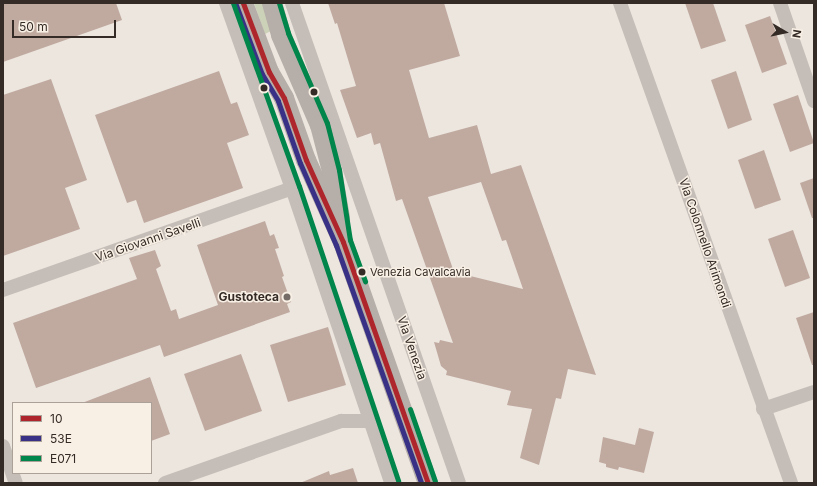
<!DOCTYPE html>
<style>
body{margin:0}
#map{position:relative;width:817px;height:486px;overflow:hidden;background:#ece6df;font-family:Inter,sans-serif}
div>[style]{position:absolute}
[style*='--x']{left:calc(var(--x)*1px);top:calc(var(--y)*1px);width:calc(var(--w)*1px);rotate:calc(var(--a)*1deg)}
.green>*{inset:0;background:#ccd2b8}
.building>*{inset:0;background:#c0aaa0}
.street>*{height:14px;margin:-7px;padding:0 7px;transform-origin:7px;border-radius:7px;background:#c5beb8}
.secondary>*{height:20px;margin:-10px;padding:0 10px;transform-origin:10px;border-radius:10px;background:#b6aea8}
.bus-1>*{height:5px;margin:-2.5px;padding:0 2.5px;transform-origin:2.5px;border-radius:2.5px;background:#ae262b}
.bus-2>*{height:5px;margin:-2.5px;padding:0 2.5px;transform-origin:2.5px;border-radius:2.5px;background:#393185}
.bus-3>*{height:5px;margin:-2.5px;padding:0 2.5px;transform-origin:2.5px;border-radius:2.5px;background:#00854a}
.dots>*{width:11px;height:11px;translate:-50% -50%;box-sizing:border-box;border:2px solid #f9f0e5;border-radius:50%}
span{translate:-50% -50%;white-space:nowrap;text-align:center;line-height:1.15;-webkit-text-stroke:3px #f9f0e5;paint-order:stroke}
.bus-label{font-size:11px;color:#352b26}
.left{translate:0 -50%;text-align:left}
.street-label{font-size:12px;color:#352b26}
.poi-label{font-size:12px;color:#352b26;font-weight:700}
.right{translate:-100% -50%;text-align:right}
.frame{position:absolute;inset:0;border:4px solid #352b26;pointer-events:none}
.legend{position:absolute;left:12px;top:402px;width:140px;height:72px;box-sizing:border-box;background:#f9f0e5;border:1px solid #aba199;margin:0;padding:5px 7px;list-style:none;font-size:12px;color:#352b26}
.legend li{display:flex;align-items:center;gap:8px;height:20px}
.legend b{width:20px;border:1px solid #aba199}
.north{position:absolute;left:765px;top:12px;width:40px;height:40px;-webkit-text-stroke:3px #f9f0e5;paint-order:stroke;rotate:99deg;font-size:11px;font-weight:700;line-height:16px;text-align:center;color:#352b26}
.north::after{content:'';display:block;margin:auto;width:14px;height:18px;background:#352b26;clip-path:polygon(50% 0,100% 100%,50% 72%,0 100%)}
.scale{position:absolute;left:12px;top:20px;width:104px;height:18px;box-sizing:border-box;border:2px solid #352b26;border-top:0;padding-left:5px;font-size:12px;line-height:14px;white-space:nowrap;color:#352b26;-webkit-text-stroke:3px #f9f0e5;paint-order:stroke}
</style>
<div id="map">
<div class="green">
<div style="clip-path:polygon(254px 3px,263px 3px,271px 31px,265px 34px)"></div>
</div>
<div class="building">
<div style="clip-path:polygon(3px 3px,116px 3px,122px 20px,3px 62px)"></div>
<div style="clip-path:polygon(evenodd,328px 3px,444px 3px,460px 56px,409px 70px,429px 138px,477px 125px,491px 174px,521px 165px,596px 375px,568px 369px,561px 399px,556px 398px,539px 465px,520px 458px,532px 409px,507px 405px,511px 391px,446px 375px,447px 371px,441px 366px,434px 342px,439px 343px,440px 340px,453px 343px,402px 199px,396px 201px,380px 143px,374px 145px,371px 133px,357px 138px,340px 90px,356px 86px,337px 23px,335px 24px,328px 3px,481px 182px,502px 241px,506px 240px,523px 289px,454px 272px,428px 197px,481px 182px)"></div>
<div style="clip-path:polygon(685px 3px,713px 3px,726px 41px,701px 49px)"></div>
<div style="clip-path:polygon(770px 16px,787px 64px,762px 73px,745px 25px)"></div>
<div style="clip-path:polygon(219px 71px,231px 104px,237px 102px,249px 135px,227px 143px,243px 188px,144px 223px,136px 200px,127px 203px,95px 115px)"></div>
<div style="clip-path:polygon(736px 71px,752px 120px,728px 129px,711px 80px)"></div>
<div style="clip-path:polygon(51px 79px,87px 180px,65px 188px,80px 229px,3px 256px,3px 95px)"></div>
<div style="clip-path:polygon(798px 95px,814px 143px,790px 152px,773px 104px)"></div>
<div style="clip-path:polygon(764px 150px,781px 200px,755px 209px,738px 160px)"></div>
<div style="clip-path:polygon(814px 178px,814px 218px,812px 218px,800px 183px)"></div>
<div style="clip-path:polygon(265px 221px,270px 236px,274px 234px,279px 248px,275px 249px,284px 276px,282px 277px,291px 302px,287px 304px,290px 312px,164px 357px,160px 345px,36px 388px,13px 323px,137px 279px,129px 258px,155px 250px,161px 266px,156px 269px,171px 311px,176px 309px,179px 319px,218px 305px,197px 245px)"></div>
<div style="clip-path:polygon(793px 230px,810px 278px,785px 287px,768px 239px)"></div>
<div style="clip-path:polygon(814px 312px,814px 365px,812px 365px,796px 318px)"></div>
<div style="clip-path:polygon(328px 327px,346px 385px,288px 402px,270px 345px)"></div>
<div style="clip-path:polygon(241px 354px,262px 411px,205px 431px,184px 374px)"></div>
<div style="clip-path:polygon(150px 377px,170px 434px,151px 441px,151px 403px,82px 403px)"></div>
<div style="clip-path:polygon(639px 428px,654px 432px,644px 473px,619px 467px,618px 470px,606px 467px,606px 464px,599px 462px,603px 437px,635px 445px)"></div>
<div style="clip-path:polygon(353px 468px,358px 483px,300px 483px,329px 471px,330px 475px)"></div>
</div>
<div class="street">
<div style="--x:226;--y:3;--w:196;--a:70.4"></div>
<div style="--x:292;--y:188;--w:311;--a:71.4"></div>
<div style="--x:292;--y:3;--w:508;--a:70.82"></div>
<div style="--x:620;--y:3;--w:510;--a:70.39"></div>
<div style="--x:780;--y:3;--w:104;--a:70.9"></div>
<div style="--x:3;--y:290;--w:306;--a:-19.4"></div>
<div style="--x:763;--y:409;--w:54;--a:-18.4"></div>
<div style="--x:3;--y:446;--w:39;--a:71"></div>
<div style="--x:165;--y:483;--w:187;--a:-19.4"></div>
<div style="--x:341;--y:421;--w:31;--a:0"></div>
</div>
<div class="secondary">
<div style="--x:243;--y:3;--w:74;--a:69.4"></div>
<div style="--x:269;--y:72;--w:30;--a:60"></div>
<div style="--x:284;--y:98;--w:66;--a:70.5"></div>
<div style="--x:306;--y:160;--w:90;--a:65.7"></div>
<div style="--x:343;--y:242;--w:256;--a:70.6"></div>
<div style="--x:272;--y:3;--w:33;--a:74"></div>
<div style="--x:281;--y:35;--w:98;--a:66.6"></div>
<div style="--x:320;--y:125;--w:48;--a:75.4"></div>
<div style="--x:332;--y:171;--w:48;--a:80.3"></div>
</div>
<div class="bus-1">
<div style="--x:243;--y:3;--w:74;--a:69.4"></div>
<div style="--x:269;--y:72;--w:30;--a:60"></div>
<div style="--x:284;--y:98;--w:66;--a:70.5"></div>
<div style="--x:306;--y:160;--w:90;--a:65.7"></div>
<div style="--x:343;--y:242;--w:256;--a:70.6"></div>
</div>
<div class="bus-2">
<div style="--x:236;--y:5;--w:74;--a:69.4"></div>
<div style="--x:262;--y:74;--w:31;--a:59"></div>
<div style="--x:278;--y:101;--w:66;--a:70.5"></div>
<div style="--x:300;--y:163;--w:90;--a:66.3"></div>
<div style="--x:336;--y:245;--w:253;--a:70.3"></div>
</div>
<div class="bus-3">
<div style="--x:233;--y:3;--w:195;--a:70.2"></div>
<div style="--x:299;--y:186;--w:311;--a:71.4"></div>
<div style="--x:279;--y:3;--w:31;--a:73"></div>
<div style="--x:288;--y:33;--w:98;--a:66.6"></div>
<div style="--x:327;--y:123;--w:49;--a:75.7"></div>
<div style="--x:339;--y:170;--w:71;--a:81.1"></div>
<div style="--x:350;--y:240;--w:44;--a:69.9"></div>
<div style="--x:410;--y:409;--w:76;--a:70.9"></div>
</div>
<div class="dots">
<div style="left:264px;top:88px;background:#352b26"></div>
<div style="left:314px;top:92px;background:#352b26"></div>
<div style="left:362px;top:272px;background:#352b26"></div>
<div style="left:287px;top:297px;background:#756c67"></div>
</div>
<div class="bus-label">
<span class="left" style="left:370px;top:272px">Venezia Cavalcavia</span>
</div>
<div class="street-label">
<span style="left:148px;top:240px;rotate:-19deg">Via Giovanni Savelli</span>
<span style="left:705px;top:243px;rotate:71deg">Via Colonnello Arimondi</span>
<span style="left:412px;top:348px;rotate:71deg">Via Venezia</span>
</div>
<div class="poi-label">
<span class="right" style="left:279px;top:297px">Gustoteca</span>
</div>
<div class="frame"></div>
<ul class="legend">
<li><b style="height:5px;background:#ae262b"></b>10</li>
<li><b style="height:5px;background:#393185"></b>53E</li>
<li><b style="height:5px;background:#00854a"></b>E071</li>
</ul>
<div class="north">N</div>
<div class="scale">50 m</div>
</div>
